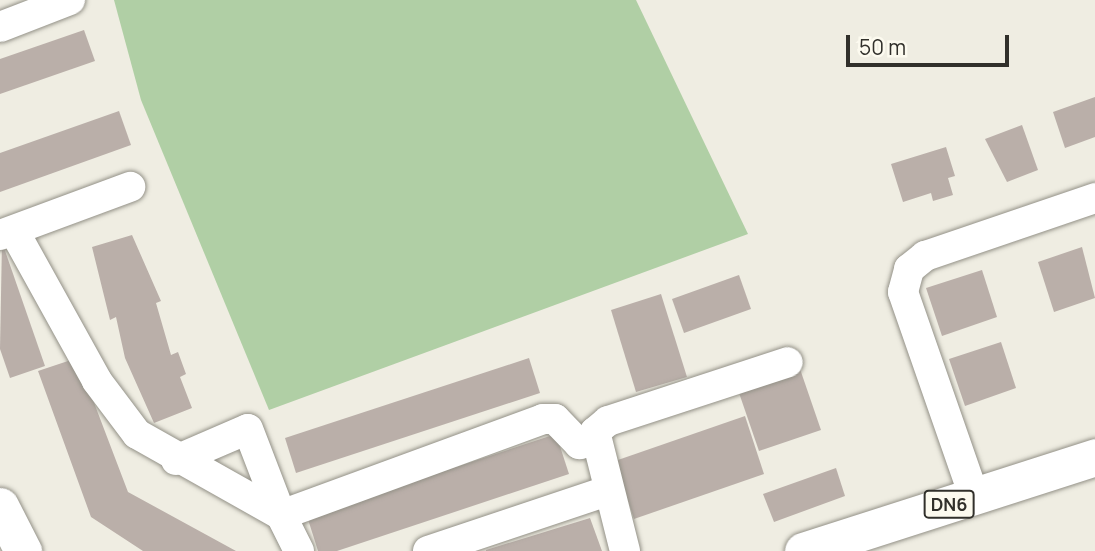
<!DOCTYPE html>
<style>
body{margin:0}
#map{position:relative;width:1095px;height:551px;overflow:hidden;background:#efede2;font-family:Manrope,sans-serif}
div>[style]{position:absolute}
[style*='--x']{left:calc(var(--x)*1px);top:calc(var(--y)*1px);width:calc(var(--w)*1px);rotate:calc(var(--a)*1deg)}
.green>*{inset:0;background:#b0cfa5}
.building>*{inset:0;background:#baafa9}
.roads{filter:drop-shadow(0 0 2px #939187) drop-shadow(0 0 2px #939187)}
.minor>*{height:30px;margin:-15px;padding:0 15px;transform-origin:15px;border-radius:15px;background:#fff}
.major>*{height:37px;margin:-18.5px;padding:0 18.5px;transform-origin:18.5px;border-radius:18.5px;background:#fff}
span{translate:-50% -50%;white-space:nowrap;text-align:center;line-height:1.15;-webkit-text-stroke:7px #fcfaef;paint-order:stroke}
.shield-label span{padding:2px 5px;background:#fcfaef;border:2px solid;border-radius:5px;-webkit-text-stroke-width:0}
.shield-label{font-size:18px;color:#31302b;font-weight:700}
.scale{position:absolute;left:846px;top:35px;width:163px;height:32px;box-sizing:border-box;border:4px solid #31302b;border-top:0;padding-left:9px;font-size:21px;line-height:24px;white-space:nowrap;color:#31302b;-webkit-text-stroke:5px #fcfaef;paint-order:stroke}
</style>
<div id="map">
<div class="green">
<div style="clip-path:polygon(114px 0,636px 0,748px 234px,269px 410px,141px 100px)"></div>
</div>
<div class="building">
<div style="clip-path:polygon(84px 30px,95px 61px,0 94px,0 59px)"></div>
<div style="clip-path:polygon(1095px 97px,1095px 137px,1065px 148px,1053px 112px)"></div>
<div style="clip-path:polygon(119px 111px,131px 145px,0 192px,0 153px)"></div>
<div style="clip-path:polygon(1022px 125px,1038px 170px,1007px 182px,985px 139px)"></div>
<div style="clip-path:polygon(946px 147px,955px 176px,948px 178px,953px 195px,933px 201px,931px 193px,903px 202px,891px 164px)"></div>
<div style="clip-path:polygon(132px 235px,161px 301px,156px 303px,171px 355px,178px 352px,186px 374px,180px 377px,192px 408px,154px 423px,125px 358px,116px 317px,110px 320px,92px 247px)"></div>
<div style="clip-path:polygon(2px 242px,45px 366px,10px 378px,0 349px)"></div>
<div style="clip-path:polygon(1082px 247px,1095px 298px,1054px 312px,1038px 262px)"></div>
<div style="clip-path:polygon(982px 270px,997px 317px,942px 336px,926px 288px)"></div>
<div style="clip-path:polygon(739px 275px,751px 309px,684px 333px,672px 299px)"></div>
<div style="clip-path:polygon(661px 294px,687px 377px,636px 392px,611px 310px)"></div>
<div style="clip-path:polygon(1001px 342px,1016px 388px,965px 406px,949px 359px)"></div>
<div style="clip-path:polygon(77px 358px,128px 492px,236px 551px,143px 551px,91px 517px,38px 371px)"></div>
<div style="clip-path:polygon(529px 358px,540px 393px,296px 473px,285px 438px)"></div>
<div style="clip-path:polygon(800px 369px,821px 430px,759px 451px,738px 390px)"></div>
<div style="clip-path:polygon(745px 416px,764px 474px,634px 519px,615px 461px)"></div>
<div style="clip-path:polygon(556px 434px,569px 474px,337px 551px,318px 551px,307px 516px)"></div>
<div style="clip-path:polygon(836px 468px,845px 496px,774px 522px,763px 494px)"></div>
<div style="clip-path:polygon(590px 518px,602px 551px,486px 551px,486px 550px)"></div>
</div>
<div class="roads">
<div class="minor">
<div style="--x:0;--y:27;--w:75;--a:-21.1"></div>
<div style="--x:14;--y:231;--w:171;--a:61"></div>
<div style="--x:97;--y:381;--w:66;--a:53"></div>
<div style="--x:137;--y:434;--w:165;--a:29.4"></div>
<div style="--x:281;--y:515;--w:40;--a:63.4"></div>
<div style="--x:0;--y:235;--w:139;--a:-20.3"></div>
<div style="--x:176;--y:460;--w:78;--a:-23.3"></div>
<div style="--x:248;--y:429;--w:92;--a:69"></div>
<div style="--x:281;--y:515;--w:279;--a:-20.1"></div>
<div style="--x:543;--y:419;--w:12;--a:0"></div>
<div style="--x:555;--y:419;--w:35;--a:46"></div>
<div style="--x:579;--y:444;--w:15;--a:-8"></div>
<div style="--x:974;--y:496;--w:216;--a:-109.2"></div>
<div style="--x:903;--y:292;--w:24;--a:-75"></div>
<div style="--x:909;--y:269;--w:21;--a:-39"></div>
<div style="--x:925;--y:256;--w:180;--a:-18.8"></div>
<div style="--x:428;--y:551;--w:189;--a:-18.5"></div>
<div style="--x:625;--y:551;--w:123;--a:-104.1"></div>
<div style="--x:595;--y:432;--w:17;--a:-40"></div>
<div style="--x:608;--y:421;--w:189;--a:-18.1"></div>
</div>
<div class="major">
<div style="--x:0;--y:506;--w:51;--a:62.9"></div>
<div style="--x:803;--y:551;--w:307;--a:-17.8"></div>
</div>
</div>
<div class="shield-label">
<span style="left:949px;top:504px">DN6</span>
</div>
<div class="scale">50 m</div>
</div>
